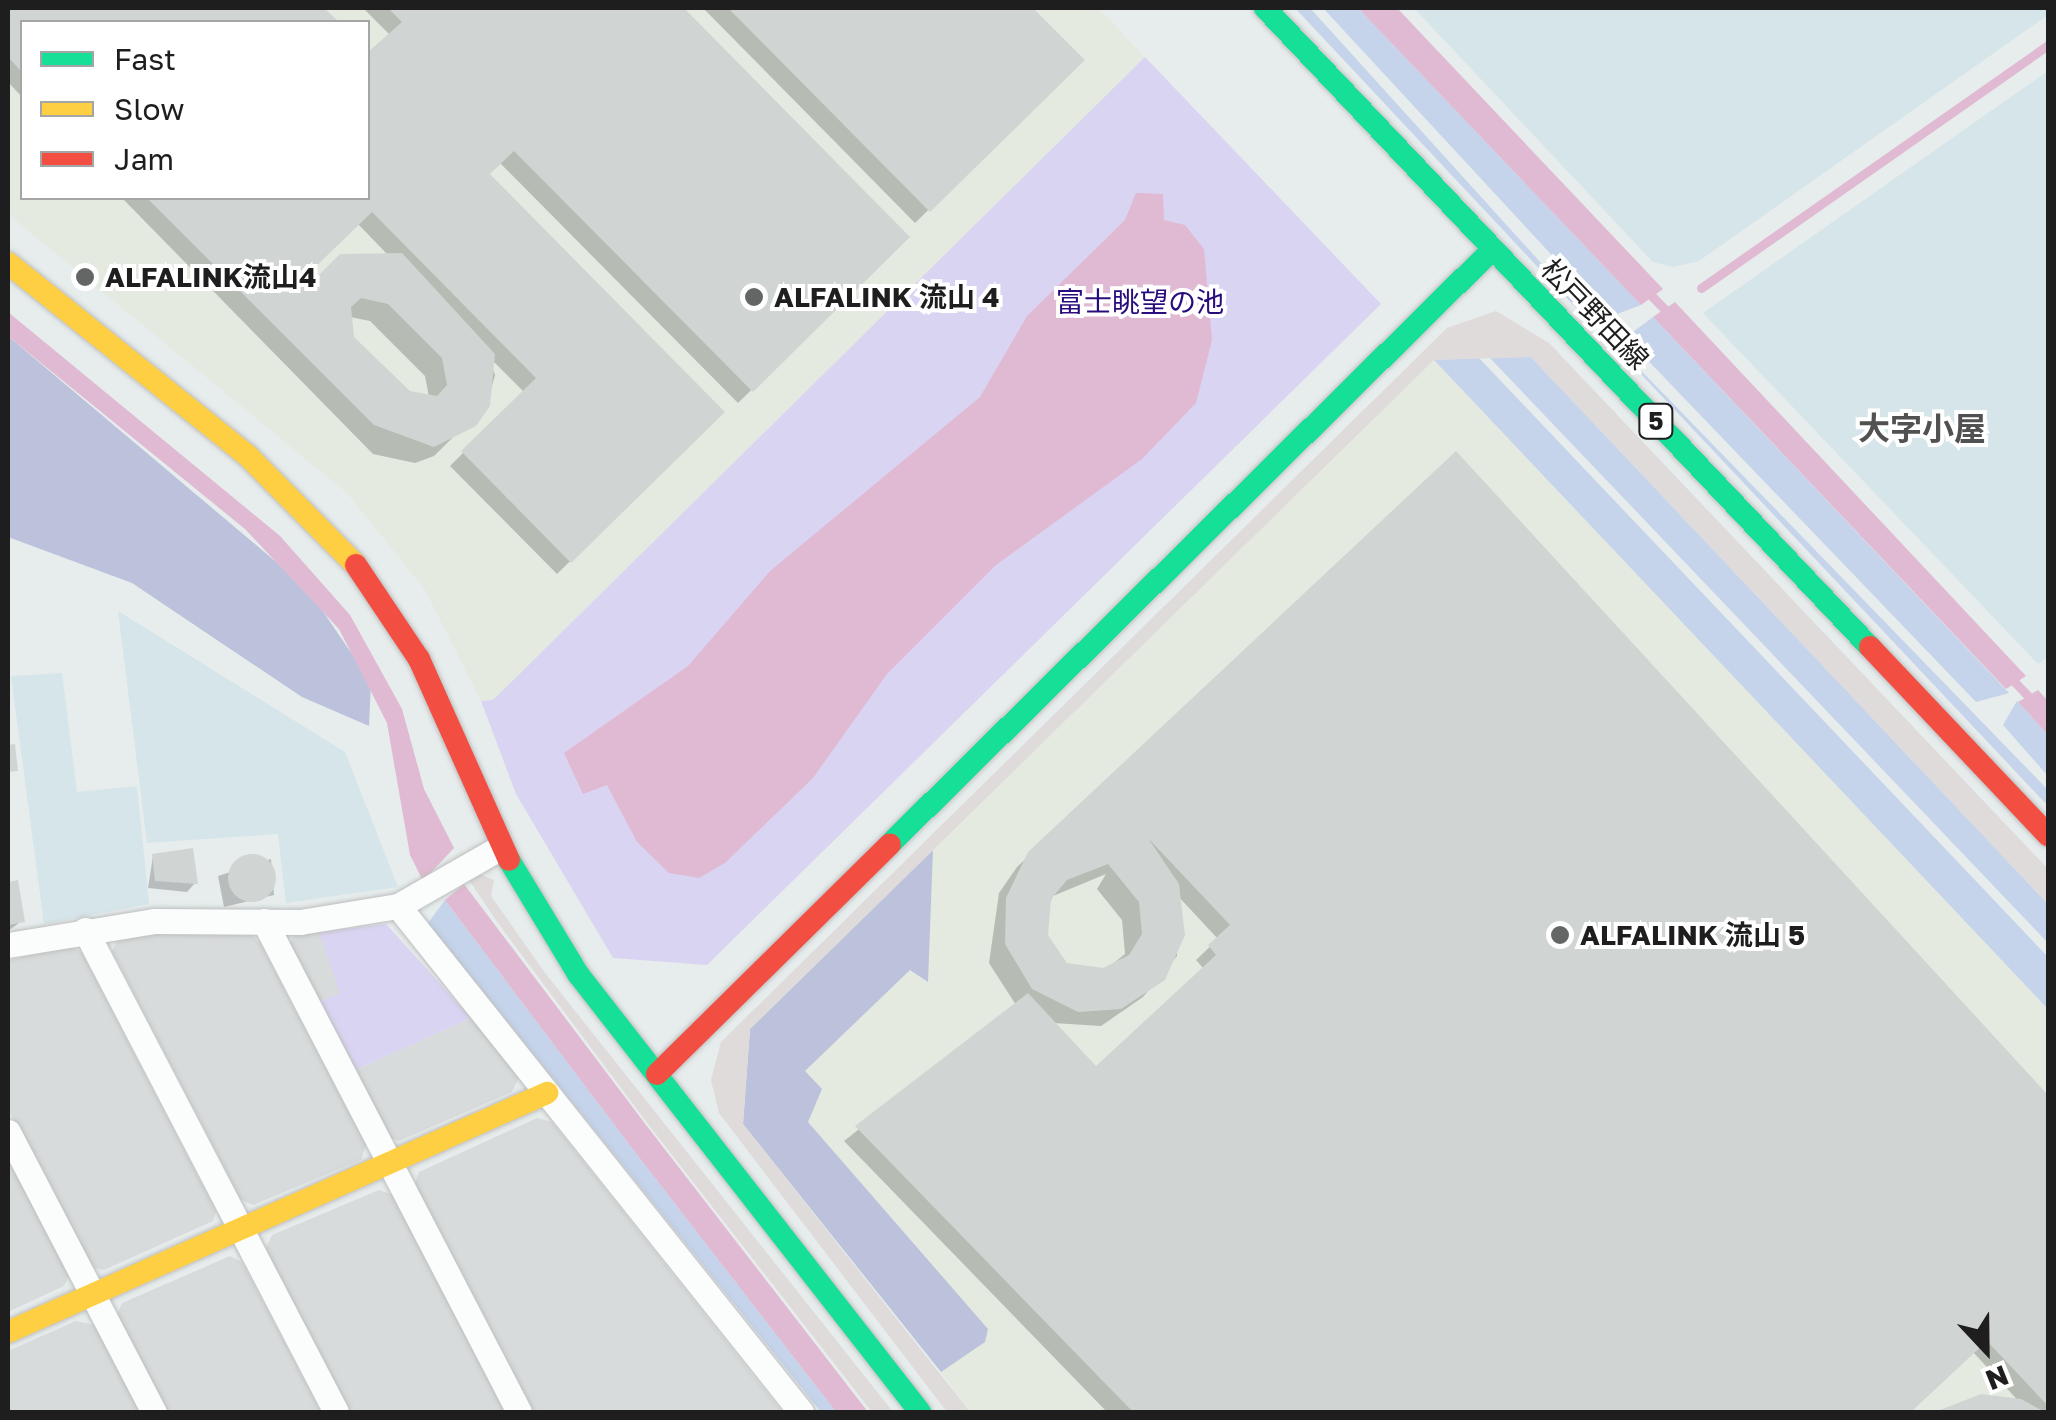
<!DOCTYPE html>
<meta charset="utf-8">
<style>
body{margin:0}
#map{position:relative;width:2056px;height:1420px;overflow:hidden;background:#e7ecec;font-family:"Golos Text","Noto Sans JP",sans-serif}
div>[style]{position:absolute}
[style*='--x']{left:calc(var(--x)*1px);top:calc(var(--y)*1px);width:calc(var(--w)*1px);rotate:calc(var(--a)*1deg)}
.residential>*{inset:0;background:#d8dbdb}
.industrial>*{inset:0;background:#e4eae0}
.farmland>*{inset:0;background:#d6e5e9}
.grass>*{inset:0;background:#c5d3eb}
.forest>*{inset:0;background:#bcc2dc}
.park>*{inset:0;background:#dad4f3}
.plaza>*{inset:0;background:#dedbda}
.water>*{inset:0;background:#e0bad2}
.shadow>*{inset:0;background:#0003}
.stream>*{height:9px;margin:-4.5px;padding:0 4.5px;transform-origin:4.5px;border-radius:4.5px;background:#e0bad2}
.building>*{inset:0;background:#d0d5d4}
.round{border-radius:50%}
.roads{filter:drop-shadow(0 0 2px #bdbfbf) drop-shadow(0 0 2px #bdbfbf)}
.street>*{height:25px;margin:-12.5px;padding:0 12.5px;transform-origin:12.5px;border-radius:12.5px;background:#fbfcfc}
.fast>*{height:22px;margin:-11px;padding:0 11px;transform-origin:11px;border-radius:11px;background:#16e098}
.slow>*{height:22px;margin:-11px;padding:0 11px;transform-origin:11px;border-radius:11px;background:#ffcf43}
.jam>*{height:22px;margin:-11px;padding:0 11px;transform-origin:11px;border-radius:11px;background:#f24e42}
.dots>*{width:28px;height:28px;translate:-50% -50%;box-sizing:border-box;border:5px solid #fff;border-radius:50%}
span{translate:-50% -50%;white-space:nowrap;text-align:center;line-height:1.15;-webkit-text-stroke:8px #fff;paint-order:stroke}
.shield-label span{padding:2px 8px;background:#fff;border:2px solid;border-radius:8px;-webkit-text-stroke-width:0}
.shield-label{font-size:25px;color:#1e1e1e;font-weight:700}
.poi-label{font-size:28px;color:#1e1e1e;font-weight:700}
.left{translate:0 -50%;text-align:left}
.park-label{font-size:28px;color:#280b7d}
.street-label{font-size:28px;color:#1e1e1e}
.quarter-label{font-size:32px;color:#515151;font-weight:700}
.frame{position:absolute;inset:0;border:10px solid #1e1e1e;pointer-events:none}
.legend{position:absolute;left:20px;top:20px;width:350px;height:180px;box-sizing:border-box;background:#fff;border:2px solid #a5a5a5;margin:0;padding:12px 18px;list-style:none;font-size:30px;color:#1e1e1e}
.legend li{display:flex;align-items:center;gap:20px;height:50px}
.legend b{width:50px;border:2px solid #a5a5a5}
.north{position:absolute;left:1936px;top:1300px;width:100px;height:100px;-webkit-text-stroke:8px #fff;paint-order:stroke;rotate:158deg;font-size:28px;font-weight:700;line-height:40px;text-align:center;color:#1e1e1e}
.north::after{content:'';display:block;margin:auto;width:35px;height:45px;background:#1e1e1e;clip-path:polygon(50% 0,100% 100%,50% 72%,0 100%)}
</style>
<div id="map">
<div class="residential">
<div style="clip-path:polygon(160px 932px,250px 933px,260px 943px,366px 1145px,361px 1160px,253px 1205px,241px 1200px,112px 951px,118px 939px)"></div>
<div style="clip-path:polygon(319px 932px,341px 993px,316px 1003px,289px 947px,294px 935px)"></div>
<div style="clip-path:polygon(69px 945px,82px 953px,216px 1211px,213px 1221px,104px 1270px,90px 1267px,8px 1109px,8px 961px)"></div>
<div style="clip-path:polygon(471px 1018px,519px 1077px,512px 1092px,399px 1141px,385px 1136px,351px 1072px)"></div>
<div style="clip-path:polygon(537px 1118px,552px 1122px,782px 1412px,532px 1412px,414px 1185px,419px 1172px)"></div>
<div style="clip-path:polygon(8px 1153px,71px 1272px,64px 1286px,8px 1312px)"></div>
<div style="clip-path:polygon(379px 1190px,393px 1195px,506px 1412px,350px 1412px,265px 1250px,272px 1235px)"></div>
<div style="clip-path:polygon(230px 1256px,242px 1262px,321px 1412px,165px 1412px,116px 1317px,122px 1303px)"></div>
<div style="clip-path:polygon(76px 1321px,95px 1325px,141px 1412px,8px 1412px,8px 1351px)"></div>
</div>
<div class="industrial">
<div style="clip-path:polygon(evenodd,8px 8px,1098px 8px,1145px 57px,493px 700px,481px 701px,424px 588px,347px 493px,8px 214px,8px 8px,22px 22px,368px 22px,368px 198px,22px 198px,22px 22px)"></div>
<div style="clip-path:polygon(1434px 360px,2048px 1009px,2048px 1412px,970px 1412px,941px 1372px,750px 1029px)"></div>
</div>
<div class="farmland">
<div style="clip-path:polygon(1414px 8px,2048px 8px,2048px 15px,1699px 261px,1673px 267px,1653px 262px)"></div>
<div style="clip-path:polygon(2048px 71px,2048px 657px,2038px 664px,1703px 313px)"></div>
<div style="clip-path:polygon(118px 611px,345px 752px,398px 887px,286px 903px,278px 834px,147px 843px)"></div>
<div style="clip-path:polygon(62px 673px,77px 792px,137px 786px,149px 904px,44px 924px,11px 676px)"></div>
</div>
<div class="grass">
<div style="clip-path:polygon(1295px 8px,1310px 8px,1598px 326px,1594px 327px)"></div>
<div style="clip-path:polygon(1323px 8px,1358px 8px,1641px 305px,1609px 317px)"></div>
<div style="clip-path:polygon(1653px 317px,2009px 693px,1976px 702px,1636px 348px,1633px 332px)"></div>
<div style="clip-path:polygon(1623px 352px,2048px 790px,2048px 806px,1624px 356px)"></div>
<div style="clip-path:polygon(1531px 357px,2048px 904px,2048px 943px,1490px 358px)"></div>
<div style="clip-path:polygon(1479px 358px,2048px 957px,2048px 1009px,1434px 360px)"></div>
<div style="clip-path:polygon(2017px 701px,2048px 735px,2048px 776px,2003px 725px)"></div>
<div style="clip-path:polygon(445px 900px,628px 1143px,836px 1412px,821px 1412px,428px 923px)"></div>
</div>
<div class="forest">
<div style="clip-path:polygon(8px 336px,307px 588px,371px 682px,369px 726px,302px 697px,132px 583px,8px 537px)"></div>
<div style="clip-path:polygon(933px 850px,928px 982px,910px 970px,805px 1071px,822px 1089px,808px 1122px,988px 1329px,985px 1342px,941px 1372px,743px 1124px,750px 1029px)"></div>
</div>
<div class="park">
<div style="clip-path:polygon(1145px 57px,1381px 304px,707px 965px,613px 958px,516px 794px,481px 701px,493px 700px)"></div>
<div style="clip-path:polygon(386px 924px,471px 1018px,351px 1072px,316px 1003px,340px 993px,319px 932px)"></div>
</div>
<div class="plaza">
<div style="clip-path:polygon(1496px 311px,1549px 343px,2048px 869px,2048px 904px,1531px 357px,1434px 360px,750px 1029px,743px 1124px,970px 1412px,947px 1412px,719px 1113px,711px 1080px,721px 1042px,1447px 328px)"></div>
<div style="clip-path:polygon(479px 874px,494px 880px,491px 896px,545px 973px,893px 1412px,872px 1412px,648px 1124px,498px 923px,469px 880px)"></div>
</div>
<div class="water">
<div style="clip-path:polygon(1358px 8px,1397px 8px,1663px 289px,1641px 305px)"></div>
<div style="clip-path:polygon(1136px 193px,1163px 194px,1164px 220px,1185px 225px,1204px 249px,1212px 340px,1196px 403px,1142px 459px,996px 565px,887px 674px,813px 778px,725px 863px,699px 878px,669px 873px,637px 842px,607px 785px,583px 794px,564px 753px,688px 666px,770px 571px,980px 397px,1027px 316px,1125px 220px)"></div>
<div style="clip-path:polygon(1675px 302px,2026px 676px,2006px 689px,1653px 317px)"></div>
<div style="clip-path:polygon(8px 312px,280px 536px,350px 615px,402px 709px,424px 789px,454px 848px,423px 881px,410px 855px,387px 723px,339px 629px,245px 529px,8px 336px)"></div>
<div style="clip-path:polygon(2038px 690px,2048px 701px,2048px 735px,2018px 702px)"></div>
<div style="clip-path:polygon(464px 884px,646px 1125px,868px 1412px,836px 1412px,628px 1143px,445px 900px)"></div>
</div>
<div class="shadow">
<div style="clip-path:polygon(8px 8px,320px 8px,335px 22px,22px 22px,22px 97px,8px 82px)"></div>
<div style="clip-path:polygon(evenodd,363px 8px,680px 8px,907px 237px,738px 403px,499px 162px,486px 174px,722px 412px,557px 574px,450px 466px,524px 392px,487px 355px,495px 375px,487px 404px,434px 456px,415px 463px,373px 454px,122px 198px,368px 198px,368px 55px,391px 36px,363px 8px,357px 223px,389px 256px,312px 286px,300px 279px,357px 223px,363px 8px,350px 317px,370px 321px,425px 376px,429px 397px,409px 394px,351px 336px,350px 317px)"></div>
<div style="clip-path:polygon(703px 8px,1030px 8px,1081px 60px,915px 223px)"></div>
<div style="clip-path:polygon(evenodd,1456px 454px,2048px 1098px,2048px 1412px,1953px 1412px,1981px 1397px,2024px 1407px,1973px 1352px,1908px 1412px,1107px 1412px,844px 1141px,1016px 1005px,989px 963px,999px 893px,1017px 867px,1456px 454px,1106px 874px,1097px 889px,1122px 920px,1125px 954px,1104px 971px,1066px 965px,1051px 950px,1043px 917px,1053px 896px,1106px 874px,1456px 454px,1177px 895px,1218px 939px,1196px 960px,1204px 969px,1096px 1069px,1053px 1023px,1101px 1026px,1143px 997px,1177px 956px,1177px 895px)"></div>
<div style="clip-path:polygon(153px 856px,195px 883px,187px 892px,148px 888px)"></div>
<div style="clip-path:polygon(271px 859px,274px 895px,224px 907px,218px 876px)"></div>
<div style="clip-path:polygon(16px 883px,22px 921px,8px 931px,8px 885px)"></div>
</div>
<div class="stream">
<div style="--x:1701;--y:288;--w:424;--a:-35"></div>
<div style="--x:1646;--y:290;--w:35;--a:46"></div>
<div style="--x:2009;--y:676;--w:57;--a:46.4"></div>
</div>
<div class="building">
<div style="clip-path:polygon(8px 8px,324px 8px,339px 22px,22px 22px,22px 72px,8px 57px)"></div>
<div style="clip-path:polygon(evenodd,388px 8px,684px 8px,910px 237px,753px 392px,514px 151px,490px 174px,725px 412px,571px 563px,461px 451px,536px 378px,372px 212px,304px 278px,311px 283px,340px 254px,402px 253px,495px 354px,490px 406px,476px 426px,434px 447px,374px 425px,147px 198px,368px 198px,368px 52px,402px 22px,388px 8px,361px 298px,388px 304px,442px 358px,447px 385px,437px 396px,410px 391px,354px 337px,351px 307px,361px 298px)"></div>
<div style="clip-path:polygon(728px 8px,1033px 8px,1085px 60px,930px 212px)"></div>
<div style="clip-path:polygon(evenodd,1456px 451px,2048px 1095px,2048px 1406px,1987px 1341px,1911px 1412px,1133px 1412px,855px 1126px,1028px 993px,1096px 1066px,1216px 955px,1208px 945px,1230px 925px,1148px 838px,1179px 884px,1185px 935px,1165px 980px,1121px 1009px,1078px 1012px,1032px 989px,1005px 944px,1006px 898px,1028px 852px,1456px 451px,1108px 864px,1139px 902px,1142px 934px,1129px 955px,1103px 968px,1067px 963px,1048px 935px,1051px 899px,1067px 880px,1108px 864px)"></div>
<div style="clip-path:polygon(15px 744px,18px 771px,8px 772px,8px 745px)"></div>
<div style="clip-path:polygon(193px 848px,198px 884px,155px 881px,152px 854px)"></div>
<div class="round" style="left:228px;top:854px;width:48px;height:48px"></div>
<div style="clip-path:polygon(18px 880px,25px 922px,8px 925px,8px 882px)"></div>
<div style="clip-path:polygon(1981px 1394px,2021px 1399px,2045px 1412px,1935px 1412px)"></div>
</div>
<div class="roads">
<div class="street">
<div style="--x:501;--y:847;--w:119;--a:150.2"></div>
<div style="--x:398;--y:906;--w:647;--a:51.46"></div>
<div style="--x:264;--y:921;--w:553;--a:62.55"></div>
<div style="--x:85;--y:930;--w:543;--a:62.49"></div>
<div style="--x:8;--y:945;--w:149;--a:-9.3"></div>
<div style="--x:155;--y:921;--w:145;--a:0.4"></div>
<div style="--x:300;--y:922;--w:99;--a:-9.3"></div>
<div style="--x:8;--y:1132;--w:316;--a:62.5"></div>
</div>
<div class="fast">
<div style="--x:1265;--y:8;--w:880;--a:46.57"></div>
<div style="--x:890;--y:844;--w:846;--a:-44.62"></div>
<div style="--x:509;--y:860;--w:133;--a:58.8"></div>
<div style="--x:578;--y:974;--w:556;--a:52.02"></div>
</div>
<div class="slow">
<div style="--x:8;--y:263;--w:308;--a:38.8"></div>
<div style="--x:248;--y:456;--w:153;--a:45.3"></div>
<div style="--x:8;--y:1332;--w:590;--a:-23.91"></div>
</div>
<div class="jam">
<div style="--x:356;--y:565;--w:113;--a:56.2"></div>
<div style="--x:419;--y:659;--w:220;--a:65.9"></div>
<div style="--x:1870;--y:647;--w:259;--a:46.6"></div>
<div style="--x:657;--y:1074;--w:327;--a:-44.6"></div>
</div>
</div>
<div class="dots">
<div style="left:85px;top:277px;background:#646666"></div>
<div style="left:754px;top:297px;background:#646666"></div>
<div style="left:1560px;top:935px;background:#646666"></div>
</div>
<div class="shield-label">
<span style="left:1656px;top:421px">5</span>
</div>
<div class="poi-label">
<span class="left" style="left:105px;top:277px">ALFALINK流山4</span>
<span class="left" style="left:774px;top:297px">ALFALINK 流山 4</span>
<span class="left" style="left:1580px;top:935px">ALFALINK 流山 5</span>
</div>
<div class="park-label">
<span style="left:1140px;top:302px">富士眺望の池</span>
</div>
<div class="street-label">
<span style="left:1595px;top:314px;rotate:46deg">松戸野田線</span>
</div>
<div class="quarter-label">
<span style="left:1922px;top:428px">大字小屋</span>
</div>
<div class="frame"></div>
<ul class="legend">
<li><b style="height:12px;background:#16e098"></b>Fast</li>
<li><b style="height:12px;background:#ffcf43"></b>Slow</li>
<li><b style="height:12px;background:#f24e42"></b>Jam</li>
</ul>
<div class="north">N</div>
</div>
